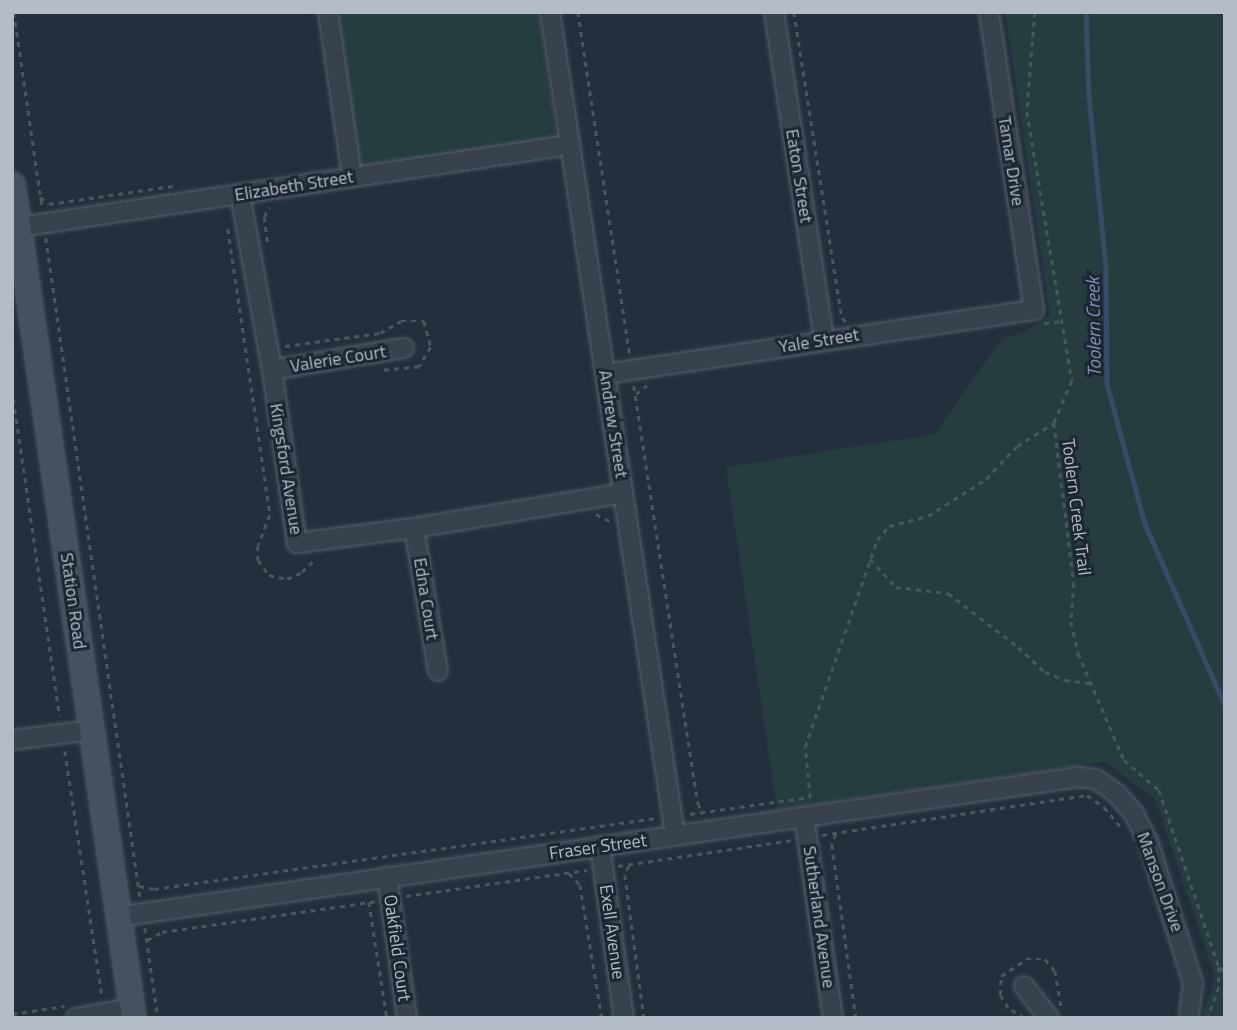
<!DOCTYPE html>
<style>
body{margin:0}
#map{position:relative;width:1237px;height:1030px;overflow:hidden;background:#242f3e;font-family:"Titillium Web",sans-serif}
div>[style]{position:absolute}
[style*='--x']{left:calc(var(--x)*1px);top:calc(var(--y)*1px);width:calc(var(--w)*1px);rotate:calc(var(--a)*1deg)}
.green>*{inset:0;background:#263c3f}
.stream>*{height:4.5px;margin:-2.25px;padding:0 2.25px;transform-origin:2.25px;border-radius:2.25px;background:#394c67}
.path>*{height:2.5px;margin-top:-1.25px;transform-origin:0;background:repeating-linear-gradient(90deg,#44595c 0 5px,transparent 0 10px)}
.roads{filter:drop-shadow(0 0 2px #565f6c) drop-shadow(0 0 2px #565f6c)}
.street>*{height:18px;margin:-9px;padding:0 9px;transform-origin:9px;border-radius:9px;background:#38414e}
.secondary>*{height:23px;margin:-11.5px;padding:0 11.5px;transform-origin:11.5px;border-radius:11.5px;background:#465061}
span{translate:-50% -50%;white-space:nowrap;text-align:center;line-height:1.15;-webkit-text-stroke:6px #1d2633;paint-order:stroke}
.street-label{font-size:18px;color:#b4bcc9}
.water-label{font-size:19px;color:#7c92b1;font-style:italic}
.frame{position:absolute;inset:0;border:14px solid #b4bcc9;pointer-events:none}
</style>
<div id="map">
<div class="green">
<div style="clip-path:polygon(337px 12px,539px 12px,557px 138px,359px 166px)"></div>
<div style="clip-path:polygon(1005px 12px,1225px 12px,1225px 1018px,1201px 1018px,1215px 978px,1155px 799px,1105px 762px,777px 810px,726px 467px,935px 434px,1002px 338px,1024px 332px,1050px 315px)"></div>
</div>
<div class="stream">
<div style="--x:1086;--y:12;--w:85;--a:88"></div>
<div style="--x:1089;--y:97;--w:171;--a:84.3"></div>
<div style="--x:1106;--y:267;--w:117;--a:89.5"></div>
<div style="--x:1107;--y:384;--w:145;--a:74.8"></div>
<div style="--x:1145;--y:524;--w:198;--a:66.2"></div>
</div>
<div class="path">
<div style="--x:14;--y:12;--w:197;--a:81.8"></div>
<div style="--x:578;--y:12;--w:347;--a:81.4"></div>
<div style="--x:794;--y:12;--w:310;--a:81.1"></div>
<div style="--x:842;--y:318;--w:6;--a:39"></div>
<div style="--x:1035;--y:12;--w:100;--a:94.6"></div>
<div style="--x:1027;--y:112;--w:273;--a:80.5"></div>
<div style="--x:1072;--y:381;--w:46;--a:113.2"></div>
<div style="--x:1054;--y:423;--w:161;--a:82.9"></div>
<div style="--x:1074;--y:583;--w:39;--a:94"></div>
<div style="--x:1071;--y:622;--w:32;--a:77"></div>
<div style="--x:1078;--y:653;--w:116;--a:66.7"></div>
<div style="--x:1124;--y:760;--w:46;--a:40.6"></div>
<div style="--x:1159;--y:790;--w:187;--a:71.3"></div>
<div style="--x:1219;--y:967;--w:20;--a:90"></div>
<div style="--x:1219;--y:987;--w:33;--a:110"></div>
<div style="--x:40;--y:197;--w:11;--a:38"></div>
<div style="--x:49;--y:204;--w:125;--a:-8.3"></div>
<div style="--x:228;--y:229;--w:289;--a:81.6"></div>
<div style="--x:270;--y:515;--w:33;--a:111"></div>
<div style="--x:258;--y:546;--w:14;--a:90"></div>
<div style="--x:258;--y:560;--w:19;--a:54"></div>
<div style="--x:269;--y:575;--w:18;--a:13"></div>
<div style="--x:287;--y:579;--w:17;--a:-25"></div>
<div style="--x:302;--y:572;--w:20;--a:-45"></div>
<div style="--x:46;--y:238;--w:666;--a:81.88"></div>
<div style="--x:267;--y:242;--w:25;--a:-97"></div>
<div style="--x:264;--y:217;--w:11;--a:-63"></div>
<div style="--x:1044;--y:323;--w:18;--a:-6"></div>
<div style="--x:285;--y:346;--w:96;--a:-7.8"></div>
<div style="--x:380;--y:333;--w:24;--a:-30"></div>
<div style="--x:401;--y:321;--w:23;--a:0"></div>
<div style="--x:424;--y:321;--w:27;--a:75"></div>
<div style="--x:431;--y:347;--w:23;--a:121"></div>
<div style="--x:419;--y:367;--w:37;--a:175"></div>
<div style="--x:634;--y:386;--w:422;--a:81.3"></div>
<div style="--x:698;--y:803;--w:10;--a:66"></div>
<div style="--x:12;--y:389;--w:331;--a:81.7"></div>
<div style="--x:636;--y:394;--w:14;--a:-39"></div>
<div style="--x:596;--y:514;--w:16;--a:27"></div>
<div style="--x:870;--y:559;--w:38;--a:47"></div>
<div style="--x:896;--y:587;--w:52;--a:6.6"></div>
<div style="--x:948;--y:593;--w:88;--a:37.6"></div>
<div style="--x:1018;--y:647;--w:37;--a:43"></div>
<div style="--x:1045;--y:672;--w:22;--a:22"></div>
<div style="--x:1065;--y:680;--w:25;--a:7"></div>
<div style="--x:65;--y:751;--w:249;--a:81.4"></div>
<div style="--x:810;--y:798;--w:51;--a:-95.6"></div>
<div style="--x:805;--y:747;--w:219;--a:-70.8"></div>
<div style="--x:877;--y:540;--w:18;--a:-49"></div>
<div style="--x:889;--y:526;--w:40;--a:-14.4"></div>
<div style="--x:928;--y:516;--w:69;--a:-32.5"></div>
<div style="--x:986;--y:479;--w:45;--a:-46.8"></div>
<div style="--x:1017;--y:446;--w:44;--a:-31.9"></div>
<div style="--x:690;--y:814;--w:121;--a:-8.1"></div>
<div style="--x:836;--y:834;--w:12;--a:110"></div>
<div style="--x:832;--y:845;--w:175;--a:82.1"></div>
<div style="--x:822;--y:835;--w:268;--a:-8.6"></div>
<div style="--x:1087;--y:795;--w:21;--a:35"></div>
<div style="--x:1104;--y:807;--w:30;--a:50"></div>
<div style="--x:618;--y:866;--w:175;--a:-8.5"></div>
<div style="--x:629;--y:866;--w:10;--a:114"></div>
<div style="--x:625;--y:875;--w:144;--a:82.4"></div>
<div style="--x:569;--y:873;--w:16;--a:47"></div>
<div style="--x:580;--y:885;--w:135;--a:80.6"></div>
<div style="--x:139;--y:886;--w:15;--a:11"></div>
<div style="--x:154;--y:889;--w:507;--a:-8.05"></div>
<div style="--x:406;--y:896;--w:183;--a:-8.2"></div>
<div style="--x:369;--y:902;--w:117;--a:81.2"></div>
<div style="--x:145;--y:928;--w:91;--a:81.8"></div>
<div style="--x:147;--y:940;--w:17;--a:-28"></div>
<div style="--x:162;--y:932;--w:216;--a:-8.2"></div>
<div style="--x:1219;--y:967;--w:8;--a:40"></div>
<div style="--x:12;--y:1014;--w:53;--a:-8.7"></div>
<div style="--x:1024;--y:1018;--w:19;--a:-148"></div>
<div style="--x:1008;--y:1008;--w:15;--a:-122"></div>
<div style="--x:1000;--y:995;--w:19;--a:-87"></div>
<div style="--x:1001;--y:976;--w:30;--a:-34"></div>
<div style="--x:1026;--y:959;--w:19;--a:0"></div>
<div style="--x:1045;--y:959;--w:16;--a:50"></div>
<div style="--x:1055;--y:971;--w:36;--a:80"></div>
</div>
<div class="roads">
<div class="street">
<div style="--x:328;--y:12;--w:166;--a:81.7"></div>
<div style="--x:550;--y:12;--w:832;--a:81.36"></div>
<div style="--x:774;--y:12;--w:332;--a:81.3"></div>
<div style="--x:240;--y:194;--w:179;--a:79.7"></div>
<div style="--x:272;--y:370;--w:175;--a:81.8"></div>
<div style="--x:297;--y:543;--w:118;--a:-7.3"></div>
<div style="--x:414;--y:528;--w:212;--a:-9.5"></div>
<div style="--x:19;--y:227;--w:556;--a:-8.48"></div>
<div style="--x:272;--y:370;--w:134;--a:-9.5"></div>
<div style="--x:605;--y:374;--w:434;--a:-8.5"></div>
<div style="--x:1034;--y:310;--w:301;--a:-98.6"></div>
<div style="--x:414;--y:528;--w:145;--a:80.5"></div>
<div style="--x:12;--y:740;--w:80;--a:-7.2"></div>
<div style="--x:804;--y:817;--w:203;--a:81.8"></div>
<div style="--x:600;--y:846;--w:174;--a:82.1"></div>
<div style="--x:387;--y:877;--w:142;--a:81.9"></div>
<div style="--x:117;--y:917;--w:972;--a:-8.28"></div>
<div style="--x:1079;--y:777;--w:17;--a:7"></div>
<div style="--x:1096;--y:779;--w:24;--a:35"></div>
<div style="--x:1116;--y:793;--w:28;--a:49"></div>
<div style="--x:1134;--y:814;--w:30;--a:63"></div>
<div style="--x:1148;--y:841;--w:149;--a:72.4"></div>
<div style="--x:1193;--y:983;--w:35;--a:97"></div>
<div style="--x:1024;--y:986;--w:41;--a:52"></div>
<div style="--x:76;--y:1018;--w:56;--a:-10.3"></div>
</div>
<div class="secondary">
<div style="--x:12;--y:184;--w:843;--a:81.74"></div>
</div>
</div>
<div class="street-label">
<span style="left:1011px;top:161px;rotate:81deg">Tamar Drive</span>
<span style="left:799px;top:176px;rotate:81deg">Eaton Street</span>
<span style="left:294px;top:186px;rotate:-9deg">Elizabeth Street</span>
<span style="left:819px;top:341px;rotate:-9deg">Yale Street</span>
<span style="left:338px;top:359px;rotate:-9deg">Valerie Court</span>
<span style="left:613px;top:424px;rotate:81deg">Andrew Street</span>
<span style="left:286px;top:469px;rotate:81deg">Kingsford Avenue</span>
<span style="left:1076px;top:507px;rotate:83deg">Toolern Creek Trail</span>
<span style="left:426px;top:599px;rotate:81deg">Edna Court</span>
<span style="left:73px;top:601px;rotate:82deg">Station Road</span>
<span style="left:598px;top:847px;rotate:-8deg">Fraser Street</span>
<span style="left:1160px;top:882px;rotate:70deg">Manson Drive</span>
<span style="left:819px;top:917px;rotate:82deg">Sutherland Avenue</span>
<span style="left:612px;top:932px;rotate:82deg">Exell Avenue</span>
<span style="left:397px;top:948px;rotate:82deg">Oakfield Court</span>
</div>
<div class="water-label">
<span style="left:1093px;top:327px;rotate:-91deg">Toolern Creek</span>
</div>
<div class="frame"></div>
</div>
